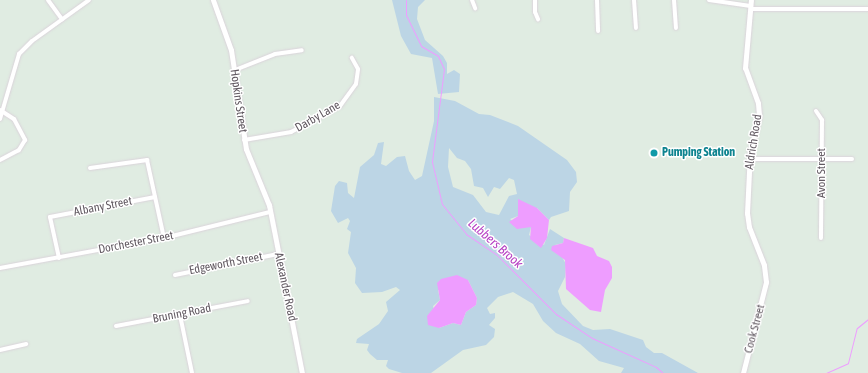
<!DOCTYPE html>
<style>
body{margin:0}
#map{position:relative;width:868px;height:373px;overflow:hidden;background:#e0ece2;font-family:"Asap Condensed",sans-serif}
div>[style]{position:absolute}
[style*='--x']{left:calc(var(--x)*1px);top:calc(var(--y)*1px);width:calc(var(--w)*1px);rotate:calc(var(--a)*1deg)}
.green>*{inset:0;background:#bcd5e5}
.water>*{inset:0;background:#ee9dff}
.stream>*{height:1px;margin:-0.5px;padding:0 0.5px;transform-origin:0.5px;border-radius:0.5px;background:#ee9dff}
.roads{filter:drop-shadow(0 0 1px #dad3da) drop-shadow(0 0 1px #dad3da)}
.minor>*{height:4px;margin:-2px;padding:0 2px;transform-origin:2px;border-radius:2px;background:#fff}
.tertiary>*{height:5px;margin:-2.5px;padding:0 2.5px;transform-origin:2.5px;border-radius:2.5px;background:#fff}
.dots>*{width:11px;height:11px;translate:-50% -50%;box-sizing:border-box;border:2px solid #fff;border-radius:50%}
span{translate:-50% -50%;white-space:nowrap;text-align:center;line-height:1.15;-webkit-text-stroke:3px #fff;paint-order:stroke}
.street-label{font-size:12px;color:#615961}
.culture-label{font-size:12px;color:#0d838f;font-weight:700}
.left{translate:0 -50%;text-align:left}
.water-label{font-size:13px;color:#b640c3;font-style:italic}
</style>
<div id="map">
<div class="green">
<div style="clip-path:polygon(392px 0,425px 0,418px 7px,417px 19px,425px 40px,443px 56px,447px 63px,447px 74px,454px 70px,460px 74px,459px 92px,438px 94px,432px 58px,411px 54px,401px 36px)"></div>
<div style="clip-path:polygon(evenodd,434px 97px,455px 101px,479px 114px,490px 115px,518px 126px,567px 160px,576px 172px,577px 182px,570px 192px,569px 211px,551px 217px,549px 220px,537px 208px,518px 207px,518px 216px,510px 219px,520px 227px,531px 227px,529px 235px,544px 245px,550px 229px,564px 238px,563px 243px,555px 245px,566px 264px,565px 277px,558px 291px,562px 304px,583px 326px,593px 330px,610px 329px,643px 340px,646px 347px,654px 353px,662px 353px,698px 373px,621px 373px,624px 368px,599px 361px,580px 344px,556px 333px,543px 321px,533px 304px,513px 292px,498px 297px,487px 308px,490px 314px,495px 313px,495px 318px,489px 325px,495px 329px,494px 337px,486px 345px,463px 350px,431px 373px,402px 373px,389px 369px,386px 366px,388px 360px,377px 360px,370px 354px,367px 350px,369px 344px,356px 343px,357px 339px,379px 324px,388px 311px,386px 302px,400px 290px,396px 287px,382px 292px,362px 293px,355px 283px,356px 268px,348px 253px,351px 232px,347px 229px,350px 221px,348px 218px,338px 223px,331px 211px,335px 186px,339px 181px,347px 183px,348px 193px,354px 198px,360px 167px,374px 155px,378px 143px,384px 142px,381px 164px,386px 166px,397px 157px,405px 156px,409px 171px,415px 180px,422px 176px,434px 121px,434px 97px,449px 148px,457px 158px,465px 161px,471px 169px,474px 186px,483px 188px,488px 197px,494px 187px,500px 189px,509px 178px,514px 180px,517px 194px,509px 196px,499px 215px,486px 212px,473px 195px,453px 187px,448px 167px,449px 148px,434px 97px,468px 280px,477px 298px,476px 305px,466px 312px,461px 325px,453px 323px,439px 328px,433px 306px,440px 300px,438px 290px,468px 280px)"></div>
</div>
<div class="water">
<div style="clip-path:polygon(518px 199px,537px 208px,549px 220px,547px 238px,541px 248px,530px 239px,531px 227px,517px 229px,509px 222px,518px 216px)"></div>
<div style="clip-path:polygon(564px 238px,593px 248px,597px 256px,609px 261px,612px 267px,612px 278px,605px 290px,601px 312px,590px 310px,566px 289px,565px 260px,551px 250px,552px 246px,563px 243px)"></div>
<div style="clip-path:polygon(457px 275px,468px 280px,477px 298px,476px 305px,466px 312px,461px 325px,453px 323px,439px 328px,428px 325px,427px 316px,440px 300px,437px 283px,441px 279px)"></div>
</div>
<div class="stream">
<div style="--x:406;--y:0;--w:15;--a:90"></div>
<div style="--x:406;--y:15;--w:34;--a:64"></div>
<div style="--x:421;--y:46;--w:20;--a:30"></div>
<div style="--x:438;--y:56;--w:14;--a:65"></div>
<div style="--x:444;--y:69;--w:94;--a:97.4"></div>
<div style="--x:432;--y:162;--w:43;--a:76.6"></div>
<div style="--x:442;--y:204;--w:38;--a:51"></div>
<div style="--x:466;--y:234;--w:36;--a:34"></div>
<div style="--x:496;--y:254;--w:85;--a:45"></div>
<div style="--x:556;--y:314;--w:43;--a:33.7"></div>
<div style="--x:592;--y:338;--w:70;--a:24.4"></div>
<div style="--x:656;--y:367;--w:9;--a:41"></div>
<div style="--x:826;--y:373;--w:24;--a:-24"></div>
<div style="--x:848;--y:363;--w:36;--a:-76"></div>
<div style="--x:857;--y:328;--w:14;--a:-39"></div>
</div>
<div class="roads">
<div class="minor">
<div style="--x:48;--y:0;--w:24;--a:54"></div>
<div style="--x:472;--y:0;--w:9;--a:69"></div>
<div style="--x:535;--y:0;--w:12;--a:90"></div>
<div style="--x:535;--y:12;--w:8;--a:67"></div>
<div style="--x:597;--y:0;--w:31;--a:88"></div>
<div style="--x:634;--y:0;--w:28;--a:86"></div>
<div style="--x:674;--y:0;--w:28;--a:86"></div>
<div style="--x:709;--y:0;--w:42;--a:8.1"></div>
<div style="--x:751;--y:9;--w:117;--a:0"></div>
<div style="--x:235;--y:70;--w:43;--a:-21.8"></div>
<div style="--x:275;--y:54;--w:27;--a:-8"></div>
<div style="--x:0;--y:110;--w:17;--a:33"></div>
<div style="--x:14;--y:119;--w:24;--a:62"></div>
<div style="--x:25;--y:140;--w:12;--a:121"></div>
<div style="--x:19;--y:150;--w:21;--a:152"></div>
<div style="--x:816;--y:111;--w:11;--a:56"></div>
<div style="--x:822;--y:120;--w:118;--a:90.5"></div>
<div style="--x:0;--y:119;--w:68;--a:-73.7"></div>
<div style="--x:19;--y:54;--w:18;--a:-45"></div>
<div style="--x:32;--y:41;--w:70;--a:-35.7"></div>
<div style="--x:244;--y:140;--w:48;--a:-9.7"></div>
<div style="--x:291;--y:132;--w:55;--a:-28"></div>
<div style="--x:340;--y:106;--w:27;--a:-54"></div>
<div style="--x:356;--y:84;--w:15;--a:-82"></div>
<div style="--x:358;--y:69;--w:13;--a:-119"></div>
<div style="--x:749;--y:159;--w:103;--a:0"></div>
<div style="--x:90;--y:168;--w:58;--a:-8"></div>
<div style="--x:147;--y:160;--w:80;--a:77.7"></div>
<div style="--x:59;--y:258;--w:42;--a:-102.4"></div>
<div style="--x:50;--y:217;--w:107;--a:-10.8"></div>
<div style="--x:0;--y:268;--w:167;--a:-10.4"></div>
<div style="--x:164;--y:238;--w:109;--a:-13.8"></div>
<div style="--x:175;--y:275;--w:105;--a:-11.5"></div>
<div style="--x:180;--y:315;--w:59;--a:78.3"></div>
<div style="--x:116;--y:326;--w:134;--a:-10.7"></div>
<div style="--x:0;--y:350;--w:27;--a:-13"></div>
</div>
<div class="tertiary">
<div style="--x:213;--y:0;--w:53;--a:70.2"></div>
<div style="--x:231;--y:50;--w:100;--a:81.4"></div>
<div style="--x:246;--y:149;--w:61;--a:67.7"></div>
<div style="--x:269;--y:205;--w:171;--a:78.9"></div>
<div style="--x:743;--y:373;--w:94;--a:-75.8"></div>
<div style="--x:766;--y:282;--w:17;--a:-97"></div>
<div style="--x:764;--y:265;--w:41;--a:-111.5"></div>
<div style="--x:749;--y:227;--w:14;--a:-98"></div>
<div style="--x:747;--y:213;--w:61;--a:-87.2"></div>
<div style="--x:750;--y:152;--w:38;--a:-76"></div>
<div style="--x:759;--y:115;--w:12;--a:-95"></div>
<div style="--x:758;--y:103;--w:37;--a:-110"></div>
<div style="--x:745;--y:68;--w:68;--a:-85"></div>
</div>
</div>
<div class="dots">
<div style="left:654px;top:153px;background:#0f9aa8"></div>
</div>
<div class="street-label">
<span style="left:238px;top:101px;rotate:82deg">Hopkins Street</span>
<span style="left:318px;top:117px;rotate:-30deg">Darby Lane</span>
<span style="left:754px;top:142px;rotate:-81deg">Aldrich Road</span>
<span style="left:822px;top:173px;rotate:-90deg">Avon Street</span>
<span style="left:103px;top:207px;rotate:-11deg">Albany Street</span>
<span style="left:136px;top:243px;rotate:-11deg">Dorchester Street</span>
<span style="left:226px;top:264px;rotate:-11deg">Edgeworth Street</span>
<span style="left:285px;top:287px;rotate:78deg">Alexander Road</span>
<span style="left:182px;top:314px;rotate:-11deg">Bruning Road</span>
<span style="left:755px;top:329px;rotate:-75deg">Cook Street</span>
</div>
<div class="culture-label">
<span class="left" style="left:662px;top:153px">Pumping Station</span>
</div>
<div class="water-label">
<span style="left:495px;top:244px;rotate:41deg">Lubbers Brook</span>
</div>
</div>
